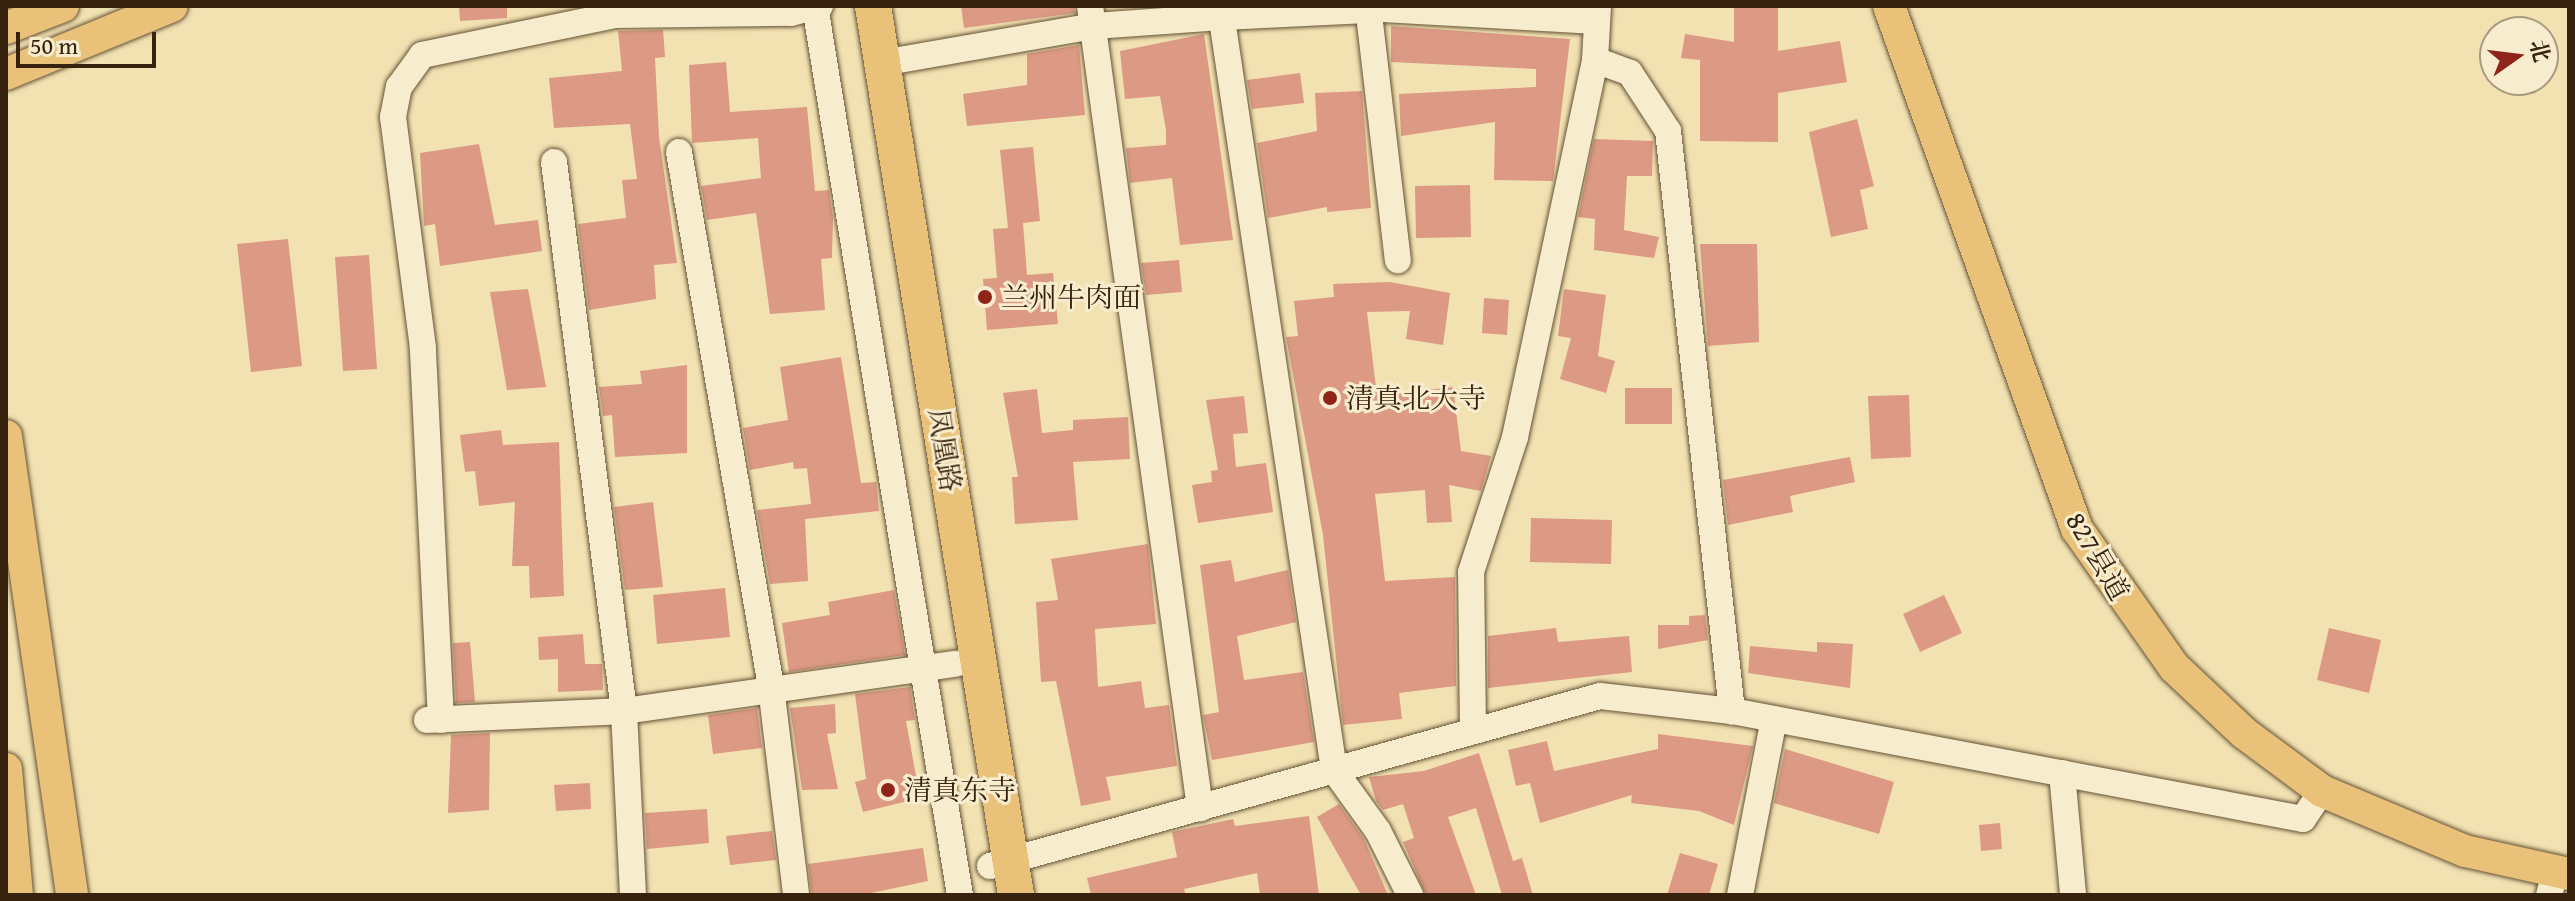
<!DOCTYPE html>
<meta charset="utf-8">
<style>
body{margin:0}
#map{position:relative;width:2575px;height:901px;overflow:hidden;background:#f2e2b2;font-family:"Gentium Book Plus","Noto Serif SC",serif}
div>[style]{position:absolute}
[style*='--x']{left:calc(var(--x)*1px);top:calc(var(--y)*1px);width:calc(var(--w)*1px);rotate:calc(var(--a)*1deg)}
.building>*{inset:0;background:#dc9984}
.roads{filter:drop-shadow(0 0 2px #655236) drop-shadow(0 0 2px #655236)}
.minor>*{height:26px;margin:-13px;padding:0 13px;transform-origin:13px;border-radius:13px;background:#f7eccd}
.major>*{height:32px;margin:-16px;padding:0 16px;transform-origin:16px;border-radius:16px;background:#e9c179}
.highway>*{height:36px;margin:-18px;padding:0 18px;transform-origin:18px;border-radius:18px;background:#e9c179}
.dots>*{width:22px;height:22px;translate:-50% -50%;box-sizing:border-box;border:4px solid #f7eccd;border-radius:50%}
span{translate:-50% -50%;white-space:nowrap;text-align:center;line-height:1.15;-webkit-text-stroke:6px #f7eccd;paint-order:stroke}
.poi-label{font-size:28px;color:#36220d}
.left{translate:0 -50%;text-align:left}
.street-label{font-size:28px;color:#36220d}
.frame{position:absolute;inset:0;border:8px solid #36220d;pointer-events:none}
.north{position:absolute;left:2479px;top:16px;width:80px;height:80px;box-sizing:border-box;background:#f7eccd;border:2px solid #aa9b80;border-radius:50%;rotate:76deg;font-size:22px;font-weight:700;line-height:32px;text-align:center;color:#36220d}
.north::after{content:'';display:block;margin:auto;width:28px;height:36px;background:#8f2418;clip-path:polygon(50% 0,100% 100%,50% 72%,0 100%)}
.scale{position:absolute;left:16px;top:32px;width:140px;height:36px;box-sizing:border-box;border:4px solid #36220d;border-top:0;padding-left:10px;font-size:24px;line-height:28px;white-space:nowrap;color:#36220d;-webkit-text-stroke:6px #f7eccd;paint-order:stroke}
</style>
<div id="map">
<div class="building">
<div style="clip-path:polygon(459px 6px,507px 6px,507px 18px,460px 21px)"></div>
<div style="clip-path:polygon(961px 6px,1074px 6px,1075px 13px,964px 28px)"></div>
<div style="clip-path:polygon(1734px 6px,1778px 6px,1778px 51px,1840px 41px,1847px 82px,1778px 93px,1778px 142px,1700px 141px,1700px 60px,1681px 58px,1685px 34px,1734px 42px)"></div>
<div style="clip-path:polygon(1391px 26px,1570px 39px,1553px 181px,1494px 180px,1495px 122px,1401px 136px,1399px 94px,1536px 87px,1536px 69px,1391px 62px)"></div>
<div style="clip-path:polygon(663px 30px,665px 57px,655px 58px,659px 137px,677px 263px,654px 265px,656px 299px,589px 310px,578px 224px,626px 218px,622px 180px,637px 179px,630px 124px,554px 128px,549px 78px,622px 71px,618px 31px)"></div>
<div style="clip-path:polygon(1204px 34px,1233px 240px,1180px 245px,1172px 178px,1130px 183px,1126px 148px,1166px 145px,1166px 130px,1160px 96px,1125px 99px,1120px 51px)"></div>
<div style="clip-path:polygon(1079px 45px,1085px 115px,967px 126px,963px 94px,1027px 85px,1027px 54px)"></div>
<div style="clip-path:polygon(726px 62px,730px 112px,807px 107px,815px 191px,829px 190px,833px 218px,832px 258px,821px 259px,825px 310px,770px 314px,756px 213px,707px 220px,701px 186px,761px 178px,758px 138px,692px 143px,689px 65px)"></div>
<div style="clip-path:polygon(1300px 73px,1304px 103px,1252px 109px,1247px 80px)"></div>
<div style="clip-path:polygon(1362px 91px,1371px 208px,1327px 212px,1327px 207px,1268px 218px,1257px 143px,1317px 131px,1315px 93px)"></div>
<div style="clip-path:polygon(1857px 119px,1874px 186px,1860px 190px,1868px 229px,1831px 237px,1809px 132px)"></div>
<div style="clip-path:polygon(1594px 139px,1653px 141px,1652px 176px,1627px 176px,1624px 230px,1659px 237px,1654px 258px,1594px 250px,1595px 219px,1578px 217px)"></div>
<div style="clip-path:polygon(479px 144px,495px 225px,538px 220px,542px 251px,440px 266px,435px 224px,424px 226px,420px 153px)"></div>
<div style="clip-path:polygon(1033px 147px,1040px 221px,1023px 223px,1027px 275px,1053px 273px,1058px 324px,987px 330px,983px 279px,997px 278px,993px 229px,1008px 228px,1000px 150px)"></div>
<div style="clip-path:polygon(1470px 185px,1471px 237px,1416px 238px,1415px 186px)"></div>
<div style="clip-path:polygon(288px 239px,302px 366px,251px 372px,237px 244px)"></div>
<div style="clip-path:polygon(1700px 244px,1757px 244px,1759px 342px,1708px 346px)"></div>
<div style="clip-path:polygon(369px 255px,377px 369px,343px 371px,335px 257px)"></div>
<div style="clip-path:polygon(1179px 260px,1182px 292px,1146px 295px,1141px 263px)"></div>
<div style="clip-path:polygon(1390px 282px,1450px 293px,1443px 345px,1406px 339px,1410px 311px,1367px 312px,1377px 396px,1453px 387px,1461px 451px,1491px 456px,1481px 491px,1449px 485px,1452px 522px,1427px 523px,1425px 490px,1375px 494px,1385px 581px,1455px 577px,1456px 686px,1399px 693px,1402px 719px,1343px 725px,1323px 535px,1286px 337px,1298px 336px,1294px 301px,1334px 297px,1333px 284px)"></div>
<div style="clip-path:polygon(528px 289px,546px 387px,507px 390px,490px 292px)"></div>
<div style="clip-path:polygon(1564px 289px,1606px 295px,1598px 356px,1615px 361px,1606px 393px,1560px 379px,1571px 338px,1558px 336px)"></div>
<div style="clip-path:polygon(1484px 298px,1509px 300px,1507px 335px,1482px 333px)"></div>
<div style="clip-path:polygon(841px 357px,861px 483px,876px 482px,879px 511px,805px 519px,808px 581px,770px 584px,757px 510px,811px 504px,807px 468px,794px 469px,793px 462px,750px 470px,743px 428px,788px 420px,780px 367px)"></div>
<div style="clip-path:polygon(687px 365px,687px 453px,615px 457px,612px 415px,603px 416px,599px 387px,642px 384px,640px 371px)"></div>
<div style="clip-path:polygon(1625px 388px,1672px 388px,1672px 424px,1625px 424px)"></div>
<div style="clip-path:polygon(1037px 389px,1042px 433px,1073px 430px,1073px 420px,1128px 417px,1130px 459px,1073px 462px,1078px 520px,1015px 524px,1012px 477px,1018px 477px,1003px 393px)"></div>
<div style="clip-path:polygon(1909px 395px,1911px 457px,1871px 459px,1868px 396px)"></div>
<div style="clip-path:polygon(1244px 396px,1248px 433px,1233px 434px,1236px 467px,1266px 463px,1273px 512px,1198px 523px,1192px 485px,1212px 482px,1211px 471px,1218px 470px,1206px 400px)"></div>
<div style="clip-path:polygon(501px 430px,503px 445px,559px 442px,564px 596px,530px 598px,529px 566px,512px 566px,515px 502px,479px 506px,475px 471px,465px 472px,460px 435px)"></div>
<div style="clip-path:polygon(1850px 457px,1855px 482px,1790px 496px,1793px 512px,1728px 525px,1723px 480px)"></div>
<div style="clip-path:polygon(653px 502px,663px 587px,625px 590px,614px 507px)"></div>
<div style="clip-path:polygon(1531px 518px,1612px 520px,1611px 564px,1530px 562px)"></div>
<div style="clip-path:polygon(1148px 544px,1156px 624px,1095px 629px,1098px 687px,1141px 681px,1145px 708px,1169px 705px,1177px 766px,1106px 777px,1111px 800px,1081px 806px,1056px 681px,1041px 682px,1036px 602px,1058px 600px,1051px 559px)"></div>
<div style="clip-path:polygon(1231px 560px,1235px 582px,1288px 570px,1296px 622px,1237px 636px,1244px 680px,1303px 672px,1314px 742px,1212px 760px,1203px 715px,1219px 712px,1200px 565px)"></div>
<div style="clip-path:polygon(725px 588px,730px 637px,657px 644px,653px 595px)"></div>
<div style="clip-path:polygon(894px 590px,905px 655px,789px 672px,782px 623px,830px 615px,828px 602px)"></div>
<div style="clip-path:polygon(1944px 595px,1962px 633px,1920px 652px,1903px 614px)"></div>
<div style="clip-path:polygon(1705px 615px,1708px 640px,1658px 649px,1658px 625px,1689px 625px,1689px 616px)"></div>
<div style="clip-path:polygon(1556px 628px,1558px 642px,1629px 636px,1632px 672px,1488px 688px,1488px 636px)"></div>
<div style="clip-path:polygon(2329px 628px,2381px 640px,2369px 693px,2317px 680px)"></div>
<div style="clip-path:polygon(583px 634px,585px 664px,602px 664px,603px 690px,558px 692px,558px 659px,539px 660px,538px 637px)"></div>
<div style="clip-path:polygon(470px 642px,475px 702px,456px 703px,453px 643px)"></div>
<div style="clip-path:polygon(1817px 642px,1853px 644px,1850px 688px,1748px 673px,1750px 646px,1817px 652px)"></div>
<div style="clip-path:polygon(910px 687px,915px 720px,906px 721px,920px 798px,863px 812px,855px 782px,866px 779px,855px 694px)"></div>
<div style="clip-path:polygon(835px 704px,836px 733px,827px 734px,838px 789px,802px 790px,790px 708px)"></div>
<div style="clip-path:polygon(757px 708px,762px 748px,713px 754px,708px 715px)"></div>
<div style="clip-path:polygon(490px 733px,489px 810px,448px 813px,451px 735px)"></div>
<div style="clip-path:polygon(1658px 734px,1753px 746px,1734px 825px,1699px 811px,1631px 803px,1632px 795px,1540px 823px,1530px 783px,1516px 786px,1508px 750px,1547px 741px,1554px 771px,1658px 749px)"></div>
<div style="clip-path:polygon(1785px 749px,1894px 782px,1879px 834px,1774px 803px)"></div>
<div style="clip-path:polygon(1479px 753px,1513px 861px,1522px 858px,1533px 895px,1502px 895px,1476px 808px,1448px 817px,1476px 895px,1426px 895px,1403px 842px,1414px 838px,1403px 804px,1383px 810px,1376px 801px,1369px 777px,1424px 771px)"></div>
<div style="clip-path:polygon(590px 783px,591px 809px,556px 811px,554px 785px)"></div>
<div style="clip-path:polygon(1339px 804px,1364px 839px,1388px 895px,1361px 895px,1317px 817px)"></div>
<div style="clip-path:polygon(707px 809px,709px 843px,647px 849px,645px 813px)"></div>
<div style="clip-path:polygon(1309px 816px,1319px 895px,1260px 895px,1257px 873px,1184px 889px,1186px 895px,1091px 895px,1087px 878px,1177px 857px,1172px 832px,1233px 819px,1235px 826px)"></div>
<div style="clip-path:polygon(2000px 823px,2002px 849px,1981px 851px,1979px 825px)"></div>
<div style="clip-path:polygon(772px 831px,776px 860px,730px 865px,726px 836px)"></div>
<div style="clip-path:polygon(923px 848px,928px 881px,862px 895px,812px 895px,808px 864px)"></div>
<div style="clip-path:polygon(1680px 853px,1718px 864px,1709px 895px,1667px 895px)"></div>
</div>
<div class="roads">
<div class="minor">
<div style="--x:815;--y:6;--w:901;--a:80.74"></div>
<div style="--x:1090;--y:6;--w:810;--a:82.19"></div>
<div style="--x:1220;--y:6;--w:772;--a:81.51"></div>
<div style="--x:1334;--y:770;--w:75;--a:54.2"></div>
<div style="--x:1378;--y:831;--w:72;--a:63.4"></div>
<div style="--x:1368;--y:6;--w:256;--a:83.3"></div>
<div style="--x:1595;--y:60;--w:37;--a:20"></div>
<div style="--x:1630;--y:73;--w:69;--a:56.8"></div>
<div style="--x:1668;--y:131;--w:584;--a:83.7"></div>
<div style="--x:882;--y:63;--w:215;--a:-9.9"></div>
<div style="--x:1094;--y:26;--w:128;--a:-4"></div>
<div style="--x:1222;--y:17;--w:161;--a:-2.8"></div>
<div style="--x:1383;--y:9;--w:214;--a:3.2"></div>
<div style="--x:679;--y:152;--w:543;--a:80.24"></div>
<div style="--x:771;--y:687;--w:209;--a:83.1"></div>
<div style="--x:554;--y:162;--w:553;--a:82.73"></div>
<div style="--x:624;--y:711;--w:184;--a:87.2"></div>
<div style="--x:427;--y:720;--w:197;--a:-2.6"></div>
<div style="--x:624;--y:711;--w:335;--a:-8.1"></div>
<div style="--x:441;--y:720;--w:372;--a:-92.8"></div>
<div style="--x:423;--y:348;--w:233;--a:-97.4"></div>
<div style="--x:393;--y:117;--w:31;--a:-79"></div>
<div style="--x:399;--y:87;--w:39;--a:-54"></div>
<div style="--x:422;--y:55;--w:197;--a:-11.7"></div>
<div style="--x:615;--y:15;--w:176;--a:-0.7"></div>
<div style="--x:791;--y:13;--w:30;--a:-14"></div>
<div style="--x:1473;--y:731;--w:159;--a:-90.7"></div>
<div style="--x:1471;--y:572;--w:142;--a:-71.9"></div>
<div style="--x:1515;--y:437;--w:385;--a:-78"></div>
<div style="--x:1595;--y:60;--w:54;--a:-86.8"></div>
<div style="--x:2062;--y:773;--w:122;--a:84.8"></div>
<div style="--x:990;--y:866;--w:633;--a:-15.57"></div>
<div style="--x:1600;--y:696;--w:133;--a:6.5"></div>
<div style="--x:1732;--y:711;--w:581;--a:10.71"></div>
<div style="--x:2303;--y:819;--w:34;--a:-56"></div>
<div style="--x:1740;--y:895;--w:179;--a:-79.1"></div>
<div style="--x:2549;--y:895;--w:24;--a:-75"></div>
</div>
<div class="major">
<div style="--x:1889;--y:6;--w:556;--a:70.23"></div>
<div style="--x:2077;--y:529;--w:169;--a:54.9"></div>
<div style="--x:2174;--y:667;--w:96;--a:43.3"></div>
<div style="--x:2244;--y:733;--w:97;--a:36.6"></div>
<div style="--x:2322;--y:791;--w:155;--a:22.8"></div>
<div style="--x:2465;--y:851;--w:107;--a:12.5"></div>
<div style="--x:6;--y:28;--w:61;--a:-21.1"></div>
<div style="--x:6;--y:74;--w:179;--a:-22.3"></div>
<div style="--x:6;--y:436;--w:464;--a:81.8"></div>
<div style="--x:6;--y:769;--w:126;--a:85"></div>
</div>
<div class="highway">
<div style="--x:873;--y:6;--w:900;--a:80.86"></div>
</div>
</div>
<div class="dots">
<div style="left:985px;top:297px;background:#8f2418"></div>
<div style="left:1330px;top:398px;background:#8f2418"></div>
<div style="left:888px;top:790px;background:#8f2418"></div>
</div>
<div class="poi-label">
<span class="left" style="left:1001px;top:297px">兰州牛肉面</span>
<span class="left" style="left:1346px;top:398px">清真北大寺</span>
<span class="left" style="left:904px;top:790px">清真东寺</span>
</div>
<div class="street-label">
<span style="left:945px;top:450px;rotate:81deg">凤凰路</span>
<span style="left:2098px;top:556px;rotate:60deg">827县道</span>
</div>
<div class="frame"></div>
<div class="north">北</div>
<div class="scale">50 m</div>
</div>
